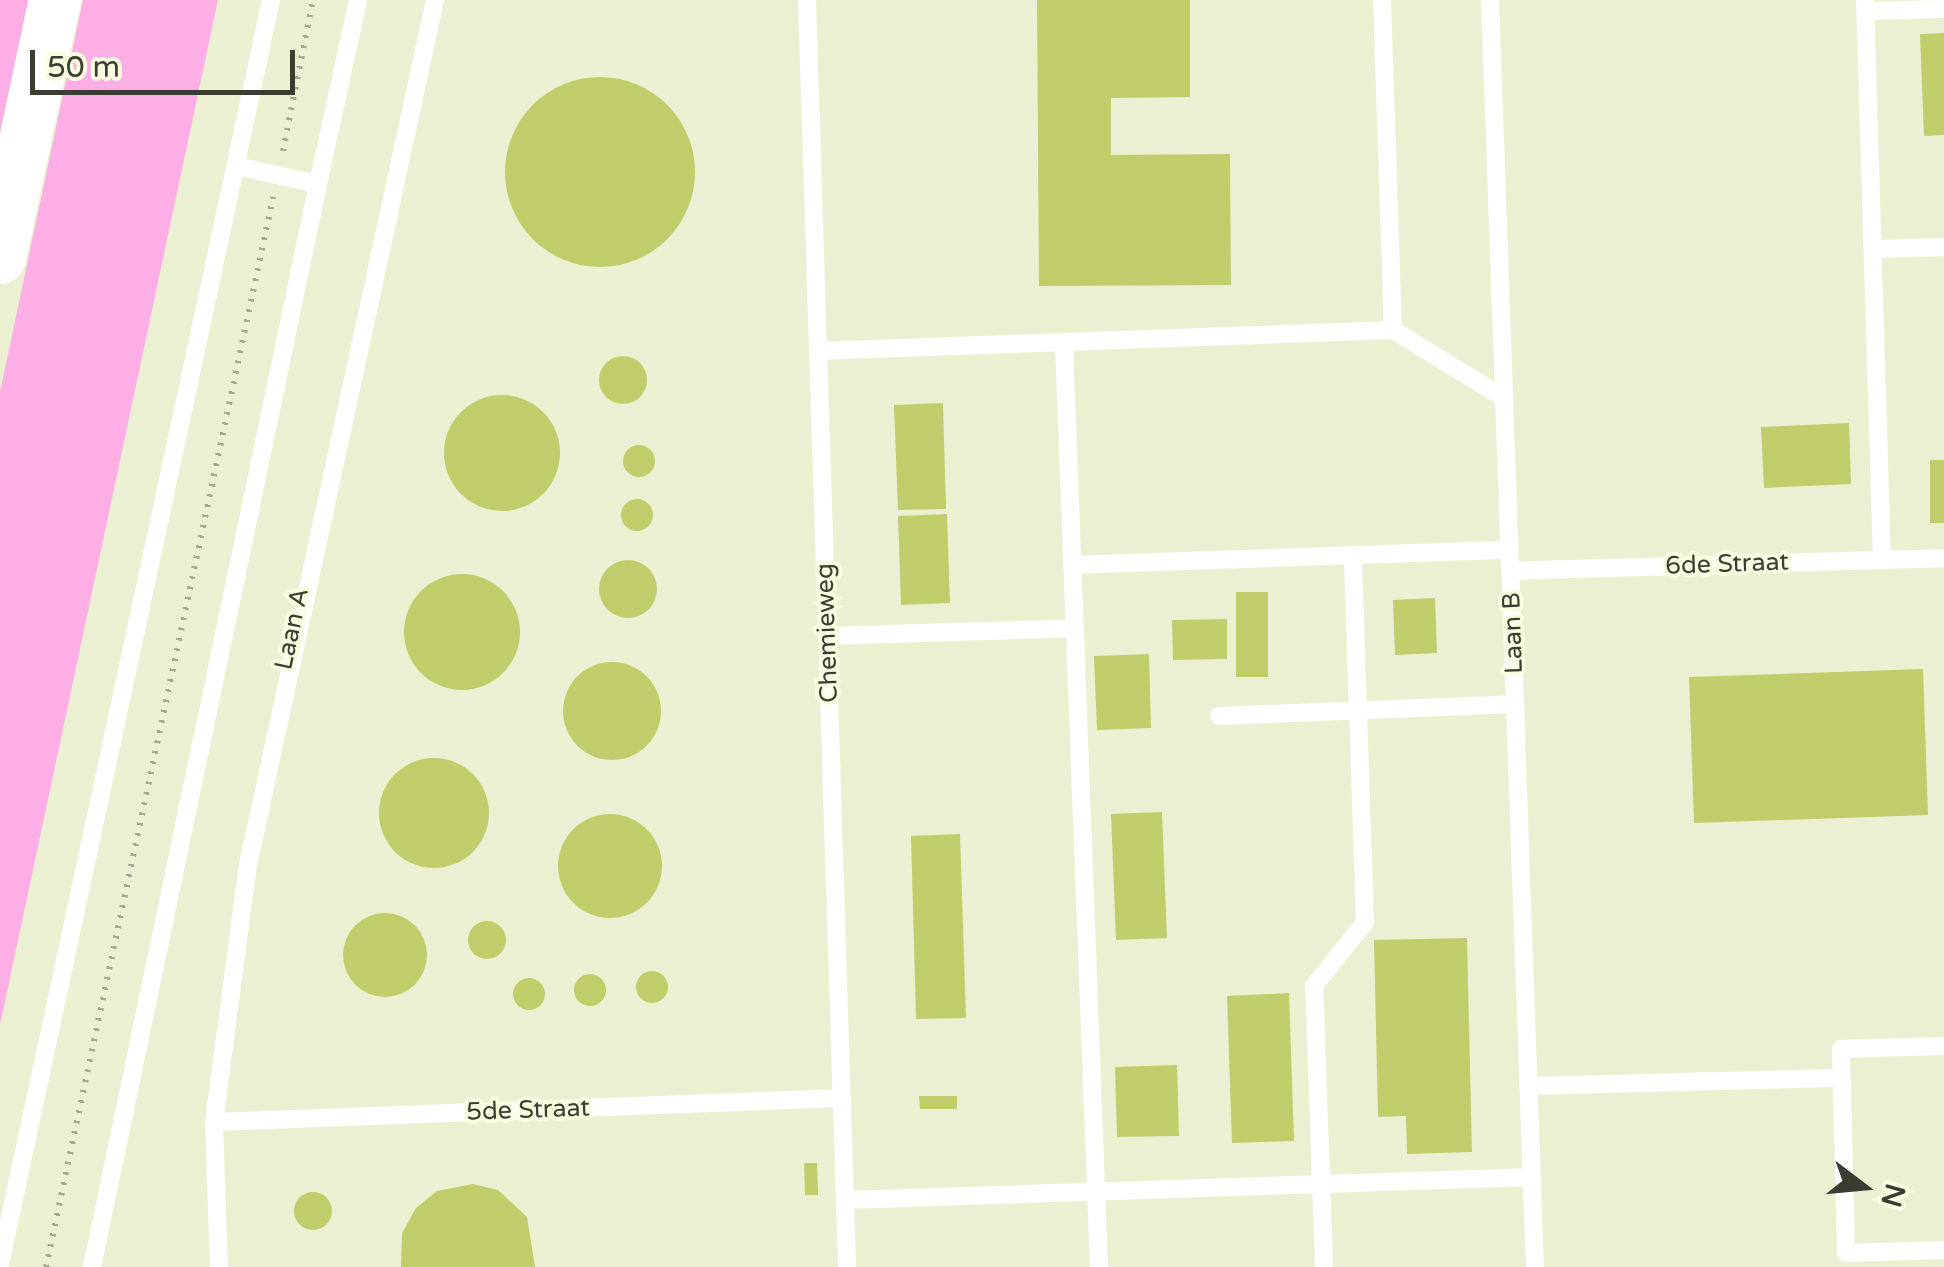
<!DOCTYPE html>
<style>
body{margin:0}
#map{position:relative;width:1944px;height:1267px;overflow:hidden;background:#ecf0d3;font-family:"Varela Round",sans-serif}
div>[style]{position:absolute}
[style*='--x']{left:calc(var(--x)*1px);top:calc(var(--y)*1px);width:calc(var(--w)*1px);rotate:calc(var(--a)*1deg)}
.green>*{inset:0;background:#fcaee5}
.building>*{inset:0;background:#c1cd6b}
.round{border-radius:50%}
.path>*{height:6px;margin-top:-3px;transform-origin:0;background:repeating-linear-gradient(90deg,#a5a892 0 2.5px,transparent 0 10.5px)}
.service>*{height:18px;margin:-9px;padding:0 9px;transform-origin:9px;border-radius:9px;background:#fff}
.secondary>*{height:52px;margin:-26px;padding:0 26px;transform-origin:26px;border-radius:26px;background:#fff}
span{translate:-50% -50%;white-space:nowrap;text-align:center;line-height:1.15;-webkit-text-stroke:8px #f9fee0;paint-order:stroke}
.street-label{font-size:25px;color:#3c3d32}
.north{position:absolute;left:1814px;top:1137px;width:100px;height:100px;-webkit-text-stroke:8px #f9fee0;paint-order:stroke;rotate:106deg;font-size:28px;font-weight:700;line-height:40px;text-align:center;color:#3c3d32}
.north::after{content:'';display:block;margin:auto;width:35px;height:45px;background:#3c3d32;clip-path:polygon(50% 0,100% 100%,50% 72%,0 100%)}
.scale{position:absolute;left:30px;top:50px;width:265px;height:45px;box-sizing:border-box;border:5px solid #3c3d32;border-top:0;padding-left:12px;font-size:30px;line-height:35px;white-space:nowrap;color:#3c3d32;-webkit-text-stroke:8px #f9fee0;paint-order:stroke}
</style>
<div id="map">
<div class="green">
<div style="clip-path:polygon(0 0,32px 0,0 151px)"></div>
<div style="clip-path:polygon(83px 0,218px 0,0 1025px,0 392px)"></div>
</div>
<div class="building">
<div style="clip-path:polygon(1037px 0,1190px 0,1190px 97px,1111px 98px,1111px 155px,1230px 154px,1231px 285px,1039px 286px)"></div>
<div style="clip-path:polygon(1944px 33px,1944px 135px,1924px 136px,1920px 34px)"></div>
<div class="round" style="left:505px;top:77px;width:190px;height:190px"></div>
<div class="round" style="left:599px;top:356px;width:48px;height:48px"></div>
<div class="round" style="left:444px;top:395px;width:116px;height:116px"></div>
<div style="clip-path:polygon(894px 405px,943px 403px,946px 509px,898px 510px)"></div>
<div style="clip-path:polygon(1849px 423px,1851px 484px,1764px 488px,1761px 427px)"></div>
<div class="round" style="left:623px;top:445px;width:32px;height:32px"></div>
<div style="clip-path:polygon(1930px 460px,1944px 460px,1944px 523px,1930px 523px)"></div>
<div class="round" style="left:621px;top:499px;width:32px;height:32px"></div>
<div style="clip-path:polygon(947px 514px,950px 603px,901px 605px,898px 516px)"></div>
<div class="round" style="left:599px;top:560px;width:58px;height:58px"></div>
<div class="round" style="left:404px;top:574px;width:116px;height:116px"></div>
<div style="clip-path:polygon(1236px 592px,1268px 592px,1268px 677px,1236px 677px)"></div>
<div style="clip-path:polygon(1435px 598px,1437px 653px,1395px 655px,1393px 600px)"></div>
<div style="clip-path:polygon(1227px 619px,1227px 659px,1173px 660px,1172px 620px)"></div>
<div style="clip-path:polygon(1149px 654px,1151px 728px,1097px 730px,1094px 656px)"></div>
<div class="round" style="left:563px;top:662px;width:98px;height:98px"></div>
<div style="clip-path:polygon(1923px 669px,1928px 815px,1694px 823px,1689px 677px)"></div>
<div class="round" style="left:379px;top:758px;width:110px;height:110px"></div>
<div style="clip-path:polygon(1162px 812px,1167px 938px,1116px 940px,1111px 814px)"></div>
<div class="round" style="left:558px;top:814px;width:104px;height:104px"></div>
<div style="clip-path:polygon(960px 834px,966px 1018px,916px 1019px,911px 836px)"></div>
<div class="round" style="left:343px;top:913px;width:84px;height:84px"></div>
<div class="round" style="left:468px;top:921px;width:38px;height:38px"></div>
<div style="clip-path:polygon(1467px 938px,1472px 1152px,1407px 1154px,1406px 1116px,1378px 1117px,1374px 940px)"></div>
<div class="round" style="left:636px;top:971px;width:32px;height:32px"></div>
<div class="round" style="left:574px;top:974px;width:32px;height:32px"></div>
<div class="round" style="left:513px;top:978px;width:32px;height:32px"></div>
<div style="clip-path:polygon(1289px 993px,1294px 1141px,1232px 1143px,1227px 996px)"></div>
<div style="clip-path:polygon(1177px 1065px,1179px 1136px,1117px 1137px,1115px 1067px)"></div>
<div style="clip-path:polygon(919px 1096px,957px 1096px,957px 1109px,920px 1109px)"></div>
<div style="clip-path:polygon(804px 1163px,817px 1163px,818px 1195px,805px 1195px)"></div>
<div style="clip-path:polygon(473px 1184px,498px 1190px,527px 1217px,535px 1267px,401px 1267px,402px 1233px,416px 1208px,437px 1191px)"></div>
<div class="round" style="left:294px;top:1192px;width:38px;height:38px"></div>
</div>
<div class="path">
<div style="--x:283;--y:151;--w:154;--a:-78.8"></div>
<div style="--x:46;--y:1267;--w:1094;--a:-78.02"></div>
</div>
<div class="service">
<div style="--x:807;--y:0;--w:1268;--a:88.19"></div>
<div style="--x:1382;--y:0;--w:330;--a:88.1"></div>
<div style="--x:1490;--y:0;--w:1268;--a:87.97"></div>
<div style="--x:1865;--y:0;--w:560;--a:88.26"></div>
<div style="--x:1866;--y:11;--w:78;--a:-1.5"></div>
<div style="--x:318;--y:184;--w:188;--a:-77.7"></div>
<div style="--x:1873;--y:249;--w:71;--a:-1.6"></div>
<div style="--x:1064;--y:344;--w:924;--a:87.83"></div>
<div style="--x:818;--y:351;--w:575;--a:-2.09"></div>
<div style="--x:1393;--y:330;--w:130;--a:31.5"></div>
<div style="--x:1072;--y:565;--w:437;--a:-2"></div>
<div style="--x:1511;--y:571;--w:433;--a:-1.7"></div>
<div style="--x:827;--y:636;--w:248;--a:-1.8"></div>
<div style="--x:1219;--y:716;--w:296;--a:-2.3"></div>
<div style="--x:1944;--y:1046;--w:103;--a:178.3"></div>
<div style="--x:1841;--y:1049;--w:204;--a:88.6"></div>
<div style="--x:1846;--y:1253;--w:98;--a:-1.8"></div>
<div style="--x:1529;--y:1086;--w:312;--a:-1.5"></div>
<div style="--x:214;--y:1122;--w:627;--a:-2.19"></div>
<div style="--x:845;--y:1200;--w:687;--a:-1.92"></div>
<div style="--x:0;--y:1264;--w:1293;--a:-77.9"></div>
<div style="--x:92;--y:1267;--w:1106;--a:-78.21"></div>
<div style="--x:318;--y:184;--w:84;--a:-167.6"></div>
<div style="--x:219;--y:1267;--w:145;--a:-92"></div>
<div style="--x:214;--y:1122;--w:259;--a:-82.5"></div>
<div style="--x:248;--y:865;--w:885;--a:-77.8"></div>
<div style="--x:1324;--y:1267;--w:281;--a:-92"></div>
<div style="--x:1314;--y:986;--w:82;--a:-51.4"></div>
<div style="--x:1365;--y:922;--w:367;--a:-91.9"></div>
</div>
<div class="secondary">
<div style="--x:0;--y:258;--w:264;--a:-78"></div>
</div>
<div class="street-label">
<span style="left:1727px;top:564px;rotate:-2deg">6de Straat</span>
<span style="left:292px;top:629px;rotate:-78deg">Laan A</span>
<span style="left:827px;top:633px;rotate:-92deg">Chemieweg</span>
<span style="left:1513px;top:633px;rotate:-92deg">Laan B</span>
<span style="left:528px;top:1110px;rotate:-2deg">5de Straat</span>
</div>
<div class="north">N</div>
<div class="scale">50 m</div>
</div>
